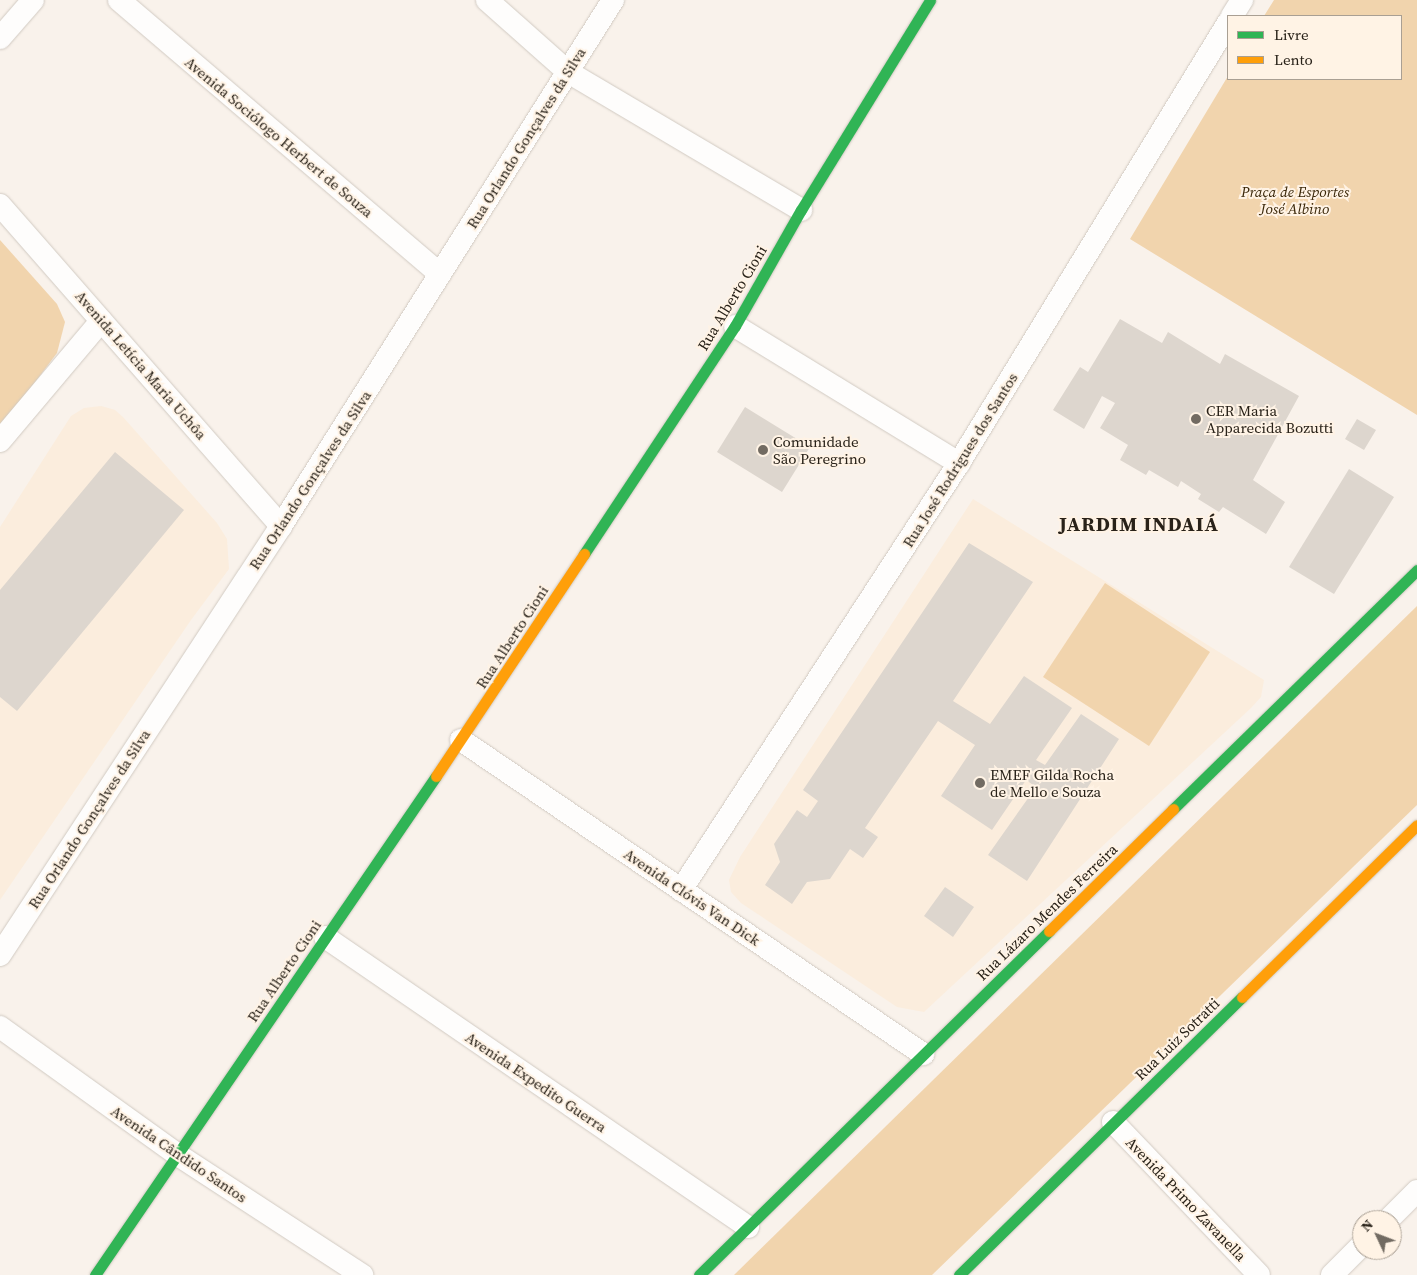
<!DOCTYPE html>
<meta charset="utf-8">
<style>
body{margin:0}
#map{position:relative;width:1417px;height:1275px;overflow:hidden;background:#f9f2eb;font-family:"Source Serif 4",serif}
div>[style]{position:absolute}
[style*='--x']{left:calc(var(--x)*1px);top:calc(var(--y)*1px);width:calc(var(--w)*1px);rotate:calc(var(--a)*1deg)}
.built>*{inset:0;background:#fbeddd}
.green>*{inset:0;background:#f1d4ad}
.building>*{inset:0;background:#ddd6ce}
.roads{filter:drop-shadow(0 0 1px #d1cac2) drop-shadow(0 0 1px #d1cac2)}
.street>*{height:22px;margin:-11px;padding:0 11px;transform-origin:11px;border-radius:11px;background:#fefdfc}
.fast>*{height:11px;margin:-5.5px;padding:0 5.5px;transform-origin:5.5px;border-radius:5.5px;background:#30b455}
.slow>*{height:11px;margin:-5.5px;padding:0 5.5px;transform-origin:5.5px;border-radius:5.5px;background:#ff9f0a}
.dots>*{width:14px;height:14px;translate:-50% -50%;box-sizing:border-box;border:2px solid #fff3e5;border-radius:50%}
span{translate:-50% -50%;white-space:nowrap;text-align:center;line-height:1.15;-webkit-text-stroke:4px #fff3e5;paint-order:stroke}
.street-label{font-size:15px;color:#292219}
.park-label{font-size:15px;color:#3a2709;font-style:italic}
.poi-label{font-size:15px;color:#292219}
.left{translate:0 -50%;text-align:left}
.district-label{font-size:20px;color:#292219;font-weight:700;letter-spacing:1px}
.legend{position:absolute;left:1227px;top:15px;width:175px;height:65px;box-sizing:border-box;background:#fff3e5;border:1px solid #a99f93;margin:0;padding:6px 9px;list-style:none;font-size:15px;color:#292219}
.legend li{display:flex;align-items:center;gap:10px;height:25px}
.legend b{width:25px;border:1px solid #a99f93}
.north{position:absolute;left:1352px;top:1210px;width:50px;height:50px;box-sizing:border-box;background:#fff3e5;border:1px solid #a99f93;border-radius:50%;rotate:313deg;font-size:14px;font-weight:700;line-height:20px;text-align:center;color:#292219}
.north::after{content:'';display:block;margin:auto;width:18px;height:22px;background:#726b62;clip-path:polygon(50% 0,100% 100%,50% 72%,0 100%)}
</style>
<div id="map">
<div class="built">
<div style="clip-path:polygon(101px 406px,115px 410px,123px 417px,217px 523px,227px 539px,229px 569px,191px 620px,0 900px,0 527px,71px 416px,84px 408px)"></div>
<div style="clip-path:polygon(973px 499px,1264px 680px,1261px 697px,1251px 708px,924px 1012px,897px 1007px,741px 903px,731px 892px,729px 880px,740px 857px)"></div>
</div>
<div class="green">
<div style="clip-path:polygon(1274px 0,1417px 0,1417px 415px,1130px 239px,1228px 76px,1228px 79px,1401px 79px,1401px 16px,1264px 16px)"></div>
<div style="clip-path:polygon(0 240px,57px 304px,65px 322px,57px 353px,0 429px)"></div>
<div style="clip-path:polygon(1105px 583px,1210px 652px,1149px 746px,1043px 677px)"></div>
<div style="clip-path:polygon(1417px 606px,1417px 805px,932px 1275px,734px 1275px)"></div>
</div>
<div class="building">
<div style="clip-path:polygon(1120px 319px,1162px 343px,1168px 332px,1220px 364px,1225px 354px,1299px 396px,1253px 480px,1285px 502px,1266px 534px,1223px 507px,1219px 512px,1198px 499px,1201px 494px,1181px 481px,1178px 487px,1149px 470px,1146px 475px,1120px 460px,1128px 445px,1100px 428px,1115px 403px,1102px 396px,1084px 429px,1053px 410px,1080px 367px,1088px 372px)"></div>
<div style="clip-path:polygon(745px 407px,810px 447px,782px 492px,717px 452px)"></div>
<div style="clip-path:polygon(1357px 419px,1376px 430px,1364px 450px,1345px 439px)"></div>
<div style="clip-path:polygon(115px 452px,184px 510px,17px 711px,0 697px,0 590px)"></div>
<div style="clip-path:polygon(1349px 469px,1394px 497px,1334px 594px,1289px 567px)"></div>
<div style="clip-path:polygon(969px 543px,1033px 582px,953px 701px,990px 724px,1024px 676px,1072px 708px,1036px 760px,1045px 765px,1081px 714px,1119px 739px,1027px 881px,988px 855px,1036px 787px,1026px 780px,992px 830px,941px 796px,975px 745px,938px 721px,865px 828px,878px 837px,863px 858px,850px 849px,830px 879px,807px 882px,792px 904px,765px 885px,780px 862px,774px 844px,797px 810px,807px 817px,818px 801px,803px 790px)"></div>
<div style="clip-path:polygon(945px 887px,974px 907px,953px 937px,924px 916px)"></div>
</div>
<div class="roads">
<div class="street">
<div style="--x:119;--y:0;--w:422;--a:40.5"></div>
<div style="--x:487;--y:0;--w:108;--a:41.6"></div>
<div style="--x:568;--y:72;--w:271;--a:30.6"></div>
<div style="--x:1232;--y:16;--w:19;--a:-58"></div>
<div style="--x:0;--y:38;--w:50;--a:-49"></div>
<div style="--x:0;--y:205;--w:427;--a:48.8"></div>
<div style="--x:735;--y:326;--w:263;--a:31.5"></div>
<div style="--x:0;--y:441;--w:157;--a:-49.9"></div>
<div style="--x:461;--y:740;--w:559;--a:34.2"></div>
<div style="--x:681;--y:890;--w:510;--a:-56.93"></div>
<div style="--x:959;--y:463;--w:516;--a:-58.56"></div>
<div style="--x:325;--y:937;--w:513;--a:34.43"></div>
<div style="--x:0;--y:955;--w:513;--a:-56.77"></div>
<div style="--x:281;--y:526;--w:622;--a:-57.74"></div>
<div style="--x:0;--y:1027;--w:219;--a:35.7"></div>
<div style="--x:178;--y:1155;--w:220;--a:33.1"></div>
<div style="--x:1113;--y:1122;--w:211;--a:46.3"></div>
<div style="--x:1388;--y:1220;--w:41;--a:-45"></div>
<div style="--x:1332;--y:1275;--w:42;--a:-45"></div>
</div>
<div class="fast">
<div style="--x:584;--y:554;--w:273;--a:-56.5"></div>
<div style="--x:735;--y:326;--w:133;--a:-60.4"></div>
<div style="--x:801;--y:210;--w:246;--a:-58.4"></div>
<div style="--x:1173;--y:809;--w:342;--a:-44.4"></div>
<div style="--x:95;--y:1275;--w:604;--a:-55.65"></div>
<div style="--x:699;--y:1275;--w:491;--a:-44.5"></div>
<div style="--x:959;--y:1275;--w:397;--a:-44.5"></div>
</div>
<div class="slow">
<div style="--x:436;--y:776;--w:267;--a:-56.3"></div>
<div style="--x:1049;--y:931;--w:174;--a:-44.5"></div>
<div style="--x:1242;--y:997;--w:245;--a:-44.5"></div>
</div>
</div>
<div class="dots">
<div style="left:1196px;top:419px;background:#726b62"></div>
<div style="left:763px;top:450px;background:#726b62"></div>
<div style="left:980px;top:783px;background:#726b62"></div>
</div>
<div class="street-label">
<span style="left:279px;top:137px;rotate:40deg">Avenida Sociólogo Herbert de Souza</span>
<span style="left:526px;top:138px;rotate:-58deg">Rua Orlando Gonçalves da Silva</span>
<span style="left:732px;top:298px;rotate:-59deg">Rua Alberto Cioni</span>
<span style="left:141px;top:365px;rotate:49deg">Avenida Letícia Maria Uchôa</span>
<span style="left:960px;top:460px;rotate:-58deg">Rua José Rodrigues dos Santos</span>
<span style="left:310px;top:480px;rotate:-57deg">Rua Orlando Gonçalves da Silva</span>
<span style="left:512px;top:637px;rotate:-57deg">Rua Alberto Cioni</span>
<span style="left:89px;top:819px;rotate:-57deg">Rua Orlando Gonçalves da Silva</span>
<span style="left:692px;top:897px;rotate:34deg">Avenida Clóvis Van Dick</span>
<span style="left:1047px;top:912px;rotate:-44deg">Rua Lázaro Mendes Ferreira</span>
<span style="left:284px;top:971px;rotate:-56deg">Rua Alberto Cioni</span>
<span style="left:1177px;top:1039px;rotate:-44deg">Rua Luiz Sotratti</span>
<span style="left:536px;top:1082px;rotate:34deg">Avenida Expedito Guerra</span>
<span style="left:179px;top:1154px;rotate:34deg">Avenida Cândido Santos</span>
<span style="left:1186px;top:1199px;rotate:46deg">Avenida Primo Zavanella</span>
</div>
<div class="park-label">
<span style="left:1295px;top:200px">Praça de Esportes<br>José Albino</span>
</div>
<div class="poi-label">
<span class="left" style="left:1206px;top:419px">CER Maria<br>Apparecida Bozutti</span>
<span class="left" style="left:773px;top:450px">Comunidade<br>São Peregrino</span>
<span class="left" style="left:990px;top:783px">EMEF Gilda Rocha<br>de Mello e Souza</span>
</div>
<div class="district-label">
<span style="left:1139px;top:524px">JARDIM INDAIÁ</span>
</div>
<ul class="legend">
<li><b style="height:6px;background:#30b455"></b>Livre</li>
<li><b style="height:6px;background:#ff9f0a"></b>Lento</li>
</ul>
<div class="north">N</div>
</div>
